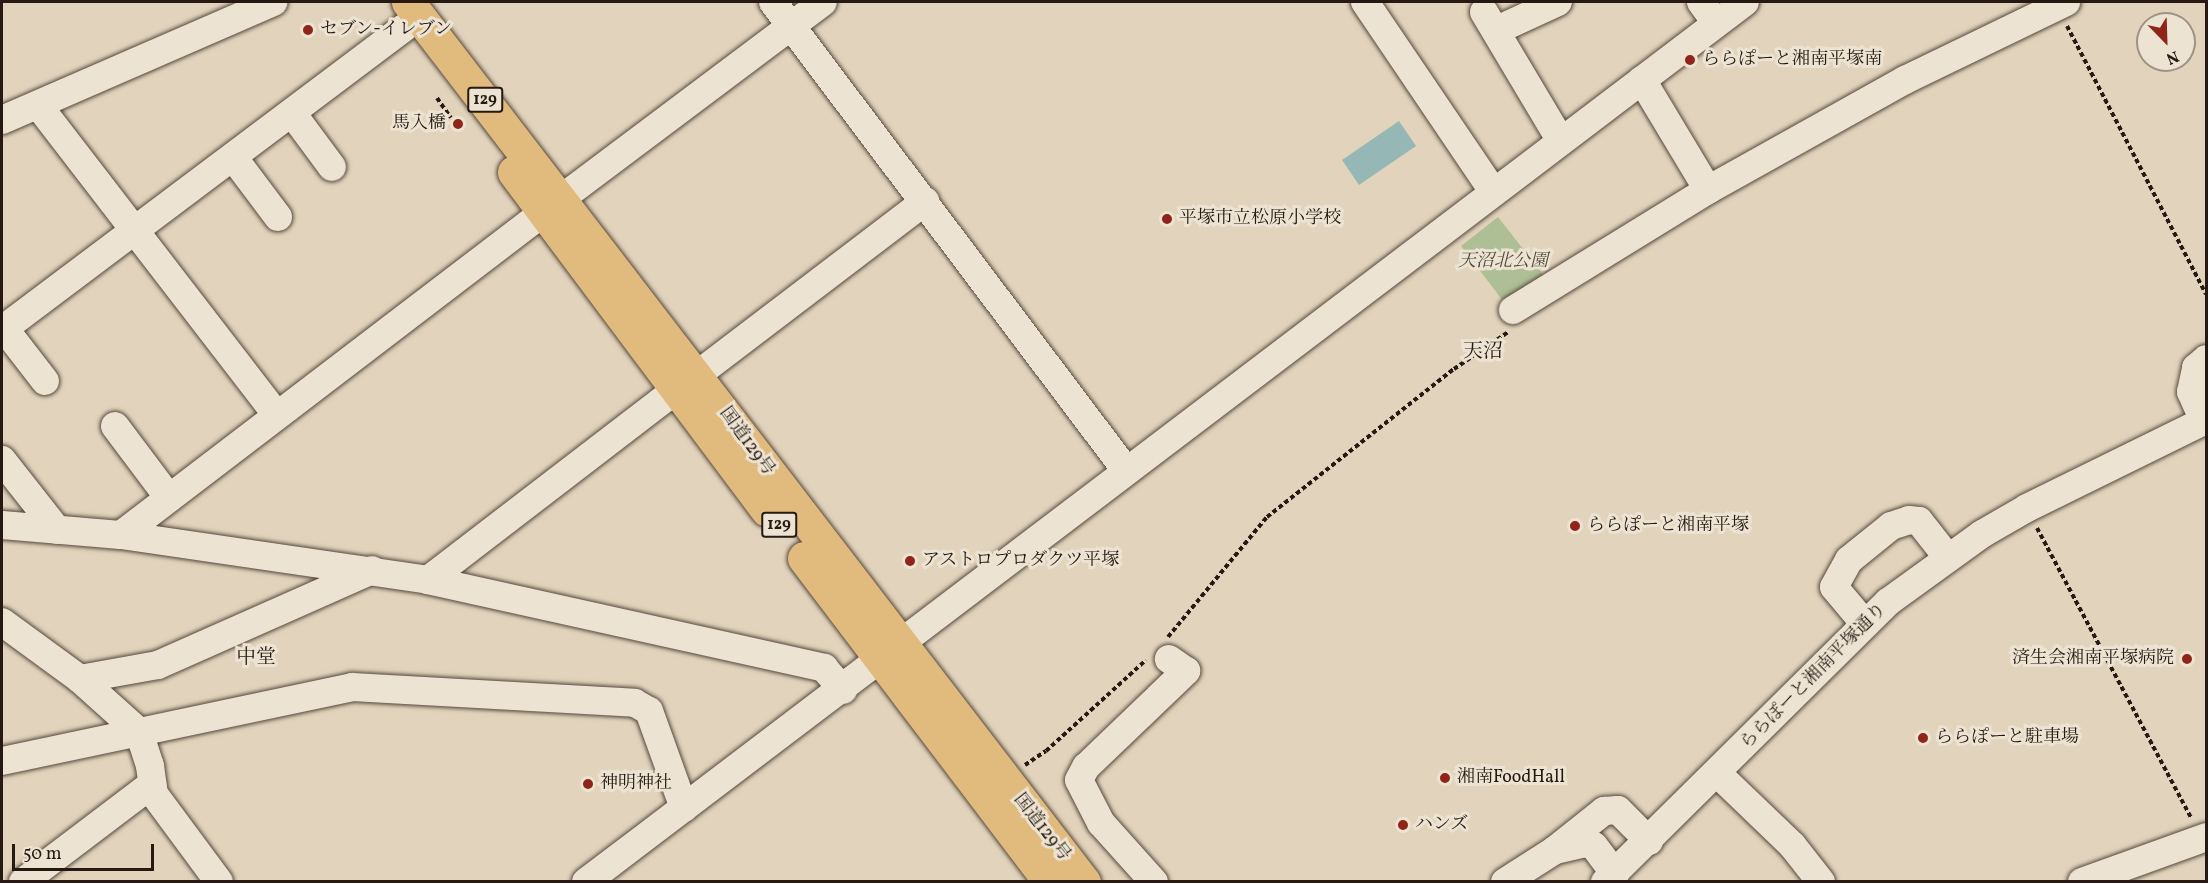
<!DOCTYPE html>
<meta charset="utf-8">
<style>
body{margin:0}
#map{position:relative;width:2208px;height:883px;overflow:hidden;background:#e2d4bc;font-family:Vollkorn,"Noto Serif JP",serif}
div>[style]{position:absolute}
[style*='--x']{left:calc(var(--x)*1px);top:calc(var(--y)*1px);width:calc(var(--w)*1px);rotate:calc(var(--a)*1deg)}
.green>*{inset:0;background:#aebe95}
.water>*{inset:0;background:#95b7b6}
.path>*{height:4px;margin-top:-2px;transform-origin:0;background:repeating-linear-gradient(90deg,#261911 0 4.5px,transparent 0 7.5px)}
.roads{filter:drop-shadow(0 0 2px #55483c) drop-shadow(0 0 2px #55483c)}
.minor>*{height:28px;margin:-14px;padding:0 14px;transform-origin:14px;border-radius:14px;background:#ece3d3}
.highway>*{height:33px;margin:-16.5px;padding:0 16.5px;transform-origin:16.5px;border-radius:16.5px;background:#e1ba7e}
.dots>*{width:16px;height:16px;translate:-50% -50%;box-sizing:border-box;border:3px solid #ece3d3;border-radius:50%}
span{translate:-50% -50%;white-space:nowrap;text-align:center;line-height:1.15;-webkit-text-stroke:6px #ece3d3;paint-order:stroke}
.shield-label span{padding:2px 4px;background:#ece3d3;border:2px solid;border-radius:4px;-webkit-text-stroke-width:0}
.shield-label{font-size:16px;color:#261911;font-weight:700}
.poi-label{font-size:18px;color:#261911}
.left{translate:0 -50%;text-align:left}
.right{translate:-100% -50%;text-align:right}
.park-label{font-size:18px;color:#4f4b39;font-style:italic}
.street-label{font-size:18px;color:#261911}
.neighbourhood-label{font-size:20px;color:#261911}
.frame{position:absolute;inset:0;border:3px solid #261911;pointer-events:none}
.north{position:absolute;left:2136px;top:12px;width:60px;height:60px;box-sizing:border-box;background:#ece3d3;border:2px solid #9d9285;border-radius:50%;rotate:157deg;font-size:16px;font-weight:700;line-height:24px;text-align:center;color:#261911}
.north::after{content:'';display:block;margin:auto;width:21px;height:27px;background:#8f2418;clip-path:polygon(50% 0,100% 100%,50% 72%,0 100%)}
.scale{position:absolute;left:12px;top:844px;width:142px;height:27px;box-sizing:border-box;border:3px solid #261911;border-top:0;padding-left:8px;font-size:18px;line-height:21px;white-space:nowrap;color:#261911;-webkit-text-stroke:4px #ece3d3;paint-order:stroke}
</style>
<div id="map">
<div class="green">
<div style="clip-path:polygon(1498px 217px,1545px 277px,1507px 306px,1461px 246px)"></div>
</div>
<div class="water">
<div style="clip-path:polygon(1399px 121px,1416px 146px,1359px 185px,1342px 160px)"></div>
</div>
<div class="path">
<div style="--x:2067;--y:26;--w:302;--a:62.6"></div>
<div style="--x:437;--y:98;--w:24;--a:55"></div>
<div style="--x:2037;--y:528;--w:328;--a:62"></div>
<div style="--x:1168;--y:637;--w:156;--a:-50.5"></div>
<div style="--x:1267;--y:517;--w:238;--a:-38.4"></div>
<div style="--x:1454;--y:369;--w:65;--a:-34.4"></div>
<div style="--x:1025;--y:765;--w:25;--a:-34"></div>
<div style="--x:1046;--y:751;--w:135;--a:-42.3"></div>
</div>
<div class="roads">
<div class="minor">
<div style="--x:773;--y:2;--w:585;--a:52.99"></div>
<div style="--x:1365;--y:2;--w:228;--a:55.9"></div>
<div style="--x:1701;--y:2;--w:26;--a:54"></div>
<div style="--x:1484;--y:12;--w:150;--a:59.2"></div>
<div style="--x:1497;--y:30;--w:67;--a:-24.7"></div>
<div style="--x:1642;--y:80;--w:128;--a:59"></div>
<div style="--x:38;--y:105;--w:391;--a:52.4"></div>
<div style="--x:292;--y:113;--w:67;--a:53.5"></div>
<div style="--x:2;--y:120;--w:296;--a:-23.5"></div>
<div style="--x:233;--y:157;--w:75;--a:53.1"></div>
<div style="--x:562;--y:198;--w:326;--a:-36.9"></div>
<div style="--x:1513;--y:310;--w:229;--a:-31.6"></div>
<div style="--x:1708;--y:190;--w:226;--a:-29.2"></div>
<div style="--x:1905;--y:80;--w:179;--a:-25.8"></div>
<div style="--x:4;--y:328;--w:67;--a:52.3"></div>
<div style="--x:2;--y:330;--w:504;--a:-36.94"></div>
<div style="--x:697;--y:375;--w:287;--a:-37.3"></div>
<div style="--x:2204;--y:421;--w:32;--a:-114"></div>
<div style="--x:2191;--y:392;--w:25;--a:-78"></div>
<div style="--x:2196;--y:368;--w:13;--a:-42"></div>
<div style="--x:115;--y:426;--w:90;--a:53.1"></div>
<div style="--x:2;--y:460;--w:89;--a:51.8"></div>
<div style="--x:2;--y:525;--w:119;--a:4.8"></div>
<div style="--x:121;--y:535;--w:310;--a:8.3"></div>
<div style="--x:428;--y:580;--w:406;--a:12.5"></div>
<div style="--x:824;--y:668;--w:29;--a:49"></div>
<div style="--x:121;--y:535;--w:532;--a:-37.37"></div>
<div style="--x:428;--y:580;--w:312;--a:-37.5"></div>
<div style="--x:2;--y:622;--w:97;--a:36.2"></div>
<div style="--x:80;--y:679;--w:79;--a:41.9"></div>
<div style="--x:139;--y:732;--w:36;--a:72"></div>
<div style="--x:150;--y:766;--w:28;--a:82"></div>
<div style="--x:154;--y:794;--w:109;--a:53.5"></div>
<div style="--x:1865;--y:624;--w:48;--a:-130"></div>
<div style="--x:1834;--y:587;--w:31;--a:-61"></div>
<div style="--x:1849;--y:560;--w:54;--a:-39"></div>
<div style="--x:1891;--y:526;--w:19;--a:-18"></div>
<div style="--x:1909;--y:520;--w:10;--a:6"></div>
<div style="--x:1919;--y:521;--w:47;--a:51.9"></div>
<div style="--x:80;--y:679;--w:79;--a:-10.2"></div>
<div style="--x:158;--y:665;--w:234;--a:-23.9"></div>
<div style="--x:2;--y:761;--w:358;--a:-11.9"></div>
<div style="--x:352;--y:687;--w:283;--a:3.2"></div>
<div style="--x:635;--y:703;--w:16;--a:30"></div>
<div style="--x:649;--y:711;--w:103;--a:70.2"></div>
<div style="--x:1718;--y:774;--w:103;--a:43.8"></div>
<div style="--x:1792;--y:845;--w:47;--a:51.9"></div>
<div style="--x:1555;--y:850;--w:31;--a:-13"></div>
<div style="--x:1585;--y:843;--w:9;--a:18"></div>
<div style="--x:1594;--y:846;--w:35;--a:53"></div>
<div style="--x:23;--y:882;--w:162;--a:-37.2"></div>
<div style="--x:586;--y:882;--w:1455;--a:-37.21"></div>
<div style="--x:1154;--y:882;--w:79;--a:-131.9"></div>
<div style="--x:1101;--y:823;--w:48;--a:-117.1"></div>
<div style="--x:1079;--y:780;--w:15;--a:-62"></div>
<div style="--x:1086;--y:767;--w:139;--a:-43.8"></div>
<div style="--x:1186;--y:671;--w:21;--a:-145"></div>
<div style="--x:1505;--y:882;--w:59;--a:-32.6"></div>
<div style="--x:1555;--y:850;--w:63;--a:-38.5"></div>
<div style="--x:1604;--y:811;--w:14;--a:-4"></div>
<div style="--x:1618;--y:810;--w:44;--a:45"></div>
<div style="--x:1605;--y:882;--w:398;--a:-44.7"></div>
<div style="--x:1888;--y:602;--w:116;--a:-35.9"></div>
<div style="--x:1982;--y:534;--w:52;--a:-30"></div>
<div style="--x:2027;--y:508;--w:199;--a:-26.2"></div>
<div style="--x:2082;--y:882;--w:132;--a:-19.9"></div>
</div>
<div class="highway">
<div style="--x:408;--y:2;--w:1110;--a:52.47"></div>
<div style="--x:514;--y:172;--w:422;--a:53.2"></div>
<div style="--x:804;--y:558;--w:407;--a:52.8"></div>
</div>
</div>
<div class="dots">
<div style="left:308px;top:30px;background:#8f2418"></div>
<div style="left:1690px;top:60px;background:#8f2418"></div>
<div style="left:458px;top:124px;background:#8f2418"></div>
<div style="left:1167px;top:219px;background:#8f2418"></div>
<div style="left:1575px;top:526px;background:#8f2418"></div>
<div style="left:910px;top:561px;background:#8f2418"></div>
<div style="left:2187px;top:659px;background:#8f2418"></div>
<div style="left:1923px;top:738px;background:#8f2418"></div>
<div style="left:1445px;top:778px;background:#8f2418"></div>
<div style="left:588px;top:784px;background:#8f2418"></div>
<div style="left:1403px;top:825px;background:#8f2418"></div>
</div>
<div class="shield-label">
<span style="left:485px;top:100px">129</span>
<span style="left:779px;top:525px">129</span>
</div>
<div class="poi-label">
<span class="left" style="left:320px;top:30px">セブン-イレブン</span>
<span class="left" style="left:1702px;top:60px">ららぽーと湘南平塚南</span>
<span class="right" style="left:446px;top:124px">馬入橋</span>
<span class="left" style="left:1179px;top:219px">平塚市立松原小学校</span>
<span class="left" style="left:1587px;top:526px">ららぽーと湘南平塚</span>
<span class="left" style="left:922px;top:561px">アストロプロダクツ平塚</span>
<span class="right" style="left:2174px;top:659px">済生会湘南平塚病院</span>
<span class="left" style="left:1935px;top:738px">ららぽーと駐車場</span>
<span class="left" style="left:1457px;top:778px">湘南FoodHall</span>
<span class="left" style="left:600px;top:784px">神明神社</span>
<span class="left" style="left:1415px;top:825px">ハンズ</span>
</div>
<div class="park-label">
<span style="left:1503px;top:262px">天沼北公園</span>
</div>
<div class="street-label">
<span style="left:746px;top:442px;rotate:54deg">国道129号</span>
<span style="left:1814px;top:677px;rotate:-45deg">ららぽーと湘南平塚通り</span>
<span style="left:1041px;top:828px;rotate:52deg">国道129号</span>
</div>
<div class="neighbourhood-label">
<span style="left:1483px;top:352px">天沼</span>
<span style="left:256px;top:658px">中堂</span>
</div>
<div class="frame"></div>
<div class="north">N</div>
<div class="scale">50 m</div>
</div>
